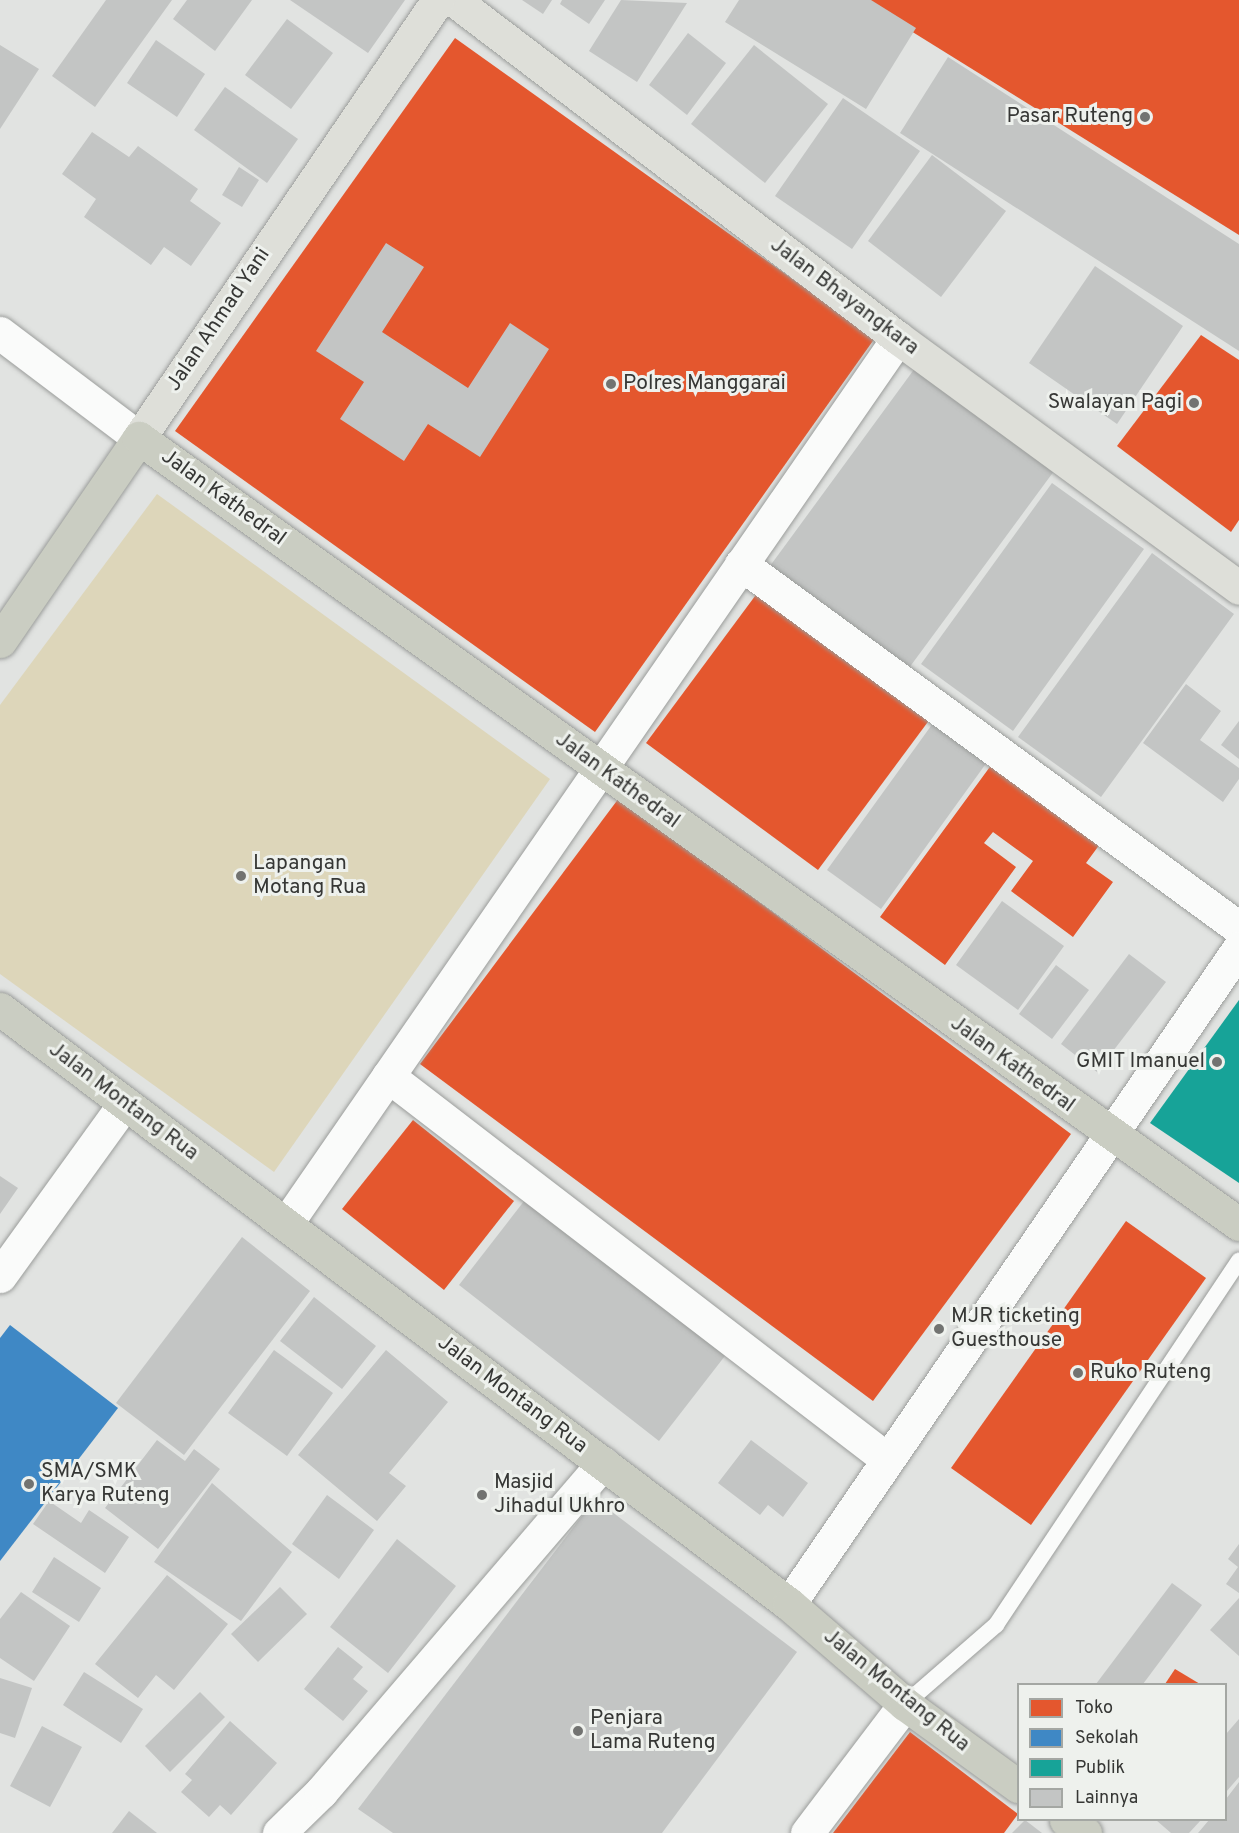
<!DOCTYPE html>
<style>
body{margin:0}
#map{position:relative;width:1239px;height:1833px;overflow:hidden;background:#e1e3e1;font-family:Overpass,sans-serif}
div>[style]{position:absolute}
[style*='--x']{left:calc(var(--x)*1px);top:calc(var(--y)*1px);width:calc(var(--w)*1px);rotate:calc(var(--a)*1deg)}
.green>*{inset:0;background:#ddd6ba}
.shops>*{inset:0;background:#e4572e}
.schools>*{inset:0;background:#3f88c5}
.public>*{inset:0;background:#17a398}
.building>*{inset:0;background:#c3c5c4}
.roads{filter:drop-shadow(0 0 2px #9b9d9b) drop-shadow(0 0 2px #9b9d9b)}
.lane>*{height:16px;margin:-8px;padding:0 8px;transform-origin:8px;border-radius:8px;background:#fafbfa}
.street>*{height:33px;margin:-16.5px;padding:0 16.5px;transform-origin:16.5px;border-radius:16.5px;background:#fafbfa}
.secondary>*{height:33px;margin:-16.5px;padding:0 16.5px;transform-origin:16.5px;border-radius:16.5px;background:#fafbfa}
.primary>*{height:33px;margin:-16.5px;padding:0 16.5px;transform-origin:16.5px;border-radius:16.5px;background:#dedfd9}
.highway>*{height:33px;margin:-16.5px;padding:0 16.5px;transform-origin:16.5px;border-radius:16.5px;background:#cacdc2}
.dots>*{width:16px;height:16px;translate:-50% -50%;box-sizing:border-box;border:3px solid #eef1ed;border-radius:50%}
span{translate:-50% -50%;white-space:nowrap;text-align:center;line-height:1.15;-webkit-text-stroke:6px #eef1ed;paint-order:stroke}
.poi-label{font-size:21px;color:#363735}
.right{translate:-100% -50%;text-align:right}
.left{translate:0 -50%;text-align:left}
.street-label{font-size:21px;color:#363735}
.legend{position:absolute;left:1017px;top:1683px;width:210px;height:138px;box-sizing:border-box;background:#eef1ed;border:2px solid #a4a7a3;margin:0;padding:8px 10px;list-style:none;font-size:18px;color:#363735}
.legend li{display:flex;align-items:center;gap:12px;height:30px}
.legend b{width:30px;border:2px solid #a4a7a3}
</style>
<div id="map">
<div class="green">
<div style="clip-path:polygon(157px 494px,550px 779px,274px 1172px,0 974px,0 705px)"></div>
</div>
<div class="shops">
<div style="clip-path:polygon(861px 0,1239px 0,1239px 235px)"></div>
<div style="clip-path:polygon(455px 38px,875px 338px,595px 732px,175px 431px)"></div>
<div style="clip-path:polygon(1201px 335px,1239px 360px,1239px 520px,1231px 532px,1117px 446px)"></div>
<div style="clip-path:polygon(761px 588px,933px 715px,818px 870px,646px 743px)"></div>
<div style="clip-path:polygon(992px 764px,1100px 844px,1086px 863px,1113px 882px,1073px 937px,1011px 891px,1033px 861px,993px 832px,984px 843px,1016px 867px,945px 965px,880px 917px)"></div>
<div style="clip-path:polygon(619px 798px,1071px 1134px,873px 1401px,420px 1064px)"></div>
<div style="clip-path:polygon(413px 1120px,514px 1201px,444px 1290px,342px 1209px)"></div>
<div style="clip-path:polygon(1126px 1221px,1206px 1278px,1031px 1525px,951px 1468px)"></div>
<div style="clip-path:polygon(1175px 1669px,1200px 1684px,1165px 1684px)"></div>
<div style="clip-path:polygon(910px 1732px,1018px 1814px,1004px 1833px,833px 1833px)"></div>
</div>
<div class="schools">
<div style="clip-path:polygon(10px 1325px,118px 1408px,0 1561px,0 1338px)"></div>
</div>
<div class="public">
<div style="clip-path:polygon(1239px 1000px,1239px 1183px,1150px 1123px)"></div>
</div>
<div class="building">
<div style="clip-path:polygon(106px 0,172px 0,95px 107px,52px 76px)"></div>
<div style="clip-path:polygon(187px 0,252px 0,215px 51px,173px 19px)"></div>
<div style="clip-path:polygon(290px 0,405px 0,368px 53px)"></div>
<div style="clip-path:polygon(522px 0,552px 0,543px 14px)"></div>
<div style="clip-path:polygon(562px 0,605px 0,589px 24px,560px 4px)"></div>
<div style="clip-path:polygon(621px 0,687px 3px,637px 82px,589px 51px)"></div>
<div style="clip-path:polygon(739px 0,871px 0,916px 28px,866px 109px,725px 22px)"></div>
<div style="clip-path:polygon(287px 19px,333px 53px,291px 109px,245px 75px)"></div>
<div style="clip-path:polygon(688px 33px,726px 63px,687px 115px,649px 85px)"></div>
<div style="clip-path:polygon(156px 40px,205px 74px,177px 117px,127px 83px)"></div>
<div style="clip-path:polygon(0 45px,39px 69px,0 129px)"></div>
<div style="clip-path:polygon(754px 45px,828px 104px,765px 183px,691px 124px)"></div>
<div style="clip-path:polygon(948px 57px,1239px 244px,1239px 351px,900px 133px)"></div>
<div style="clip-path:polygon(225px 87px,298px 139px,267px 183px,194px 130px)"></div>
<div style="clip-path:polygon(843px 98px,920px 151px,852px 249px,775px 196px)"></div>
<div style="clip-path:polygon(92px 132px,129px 157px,138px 146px,198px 189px,190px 201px,221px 223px,191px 266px,164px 247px,151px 265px,84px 217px,96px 199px,62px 174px)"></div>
<div style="clip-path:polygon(932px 155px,1006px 211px,941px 297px,868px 241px)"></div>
<div style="clip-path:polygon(239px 167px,259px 180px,242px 207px,222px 195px)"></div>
<div style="clip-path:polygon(386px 243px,424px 267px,382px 332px,468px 388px,510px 323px,549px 349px,480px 457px,428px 424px,404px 461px,340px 419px,364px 382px,316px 351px)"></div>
<div style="clip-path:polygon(1095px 266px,1183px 326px,1117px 424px,1029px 363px)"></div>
<div style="clip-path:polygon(918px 364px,1057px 467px,909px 668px,770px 566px)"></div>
<div style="clip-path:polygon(1052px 483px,1144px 549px,1013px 731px,921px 664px)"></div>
<div style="clip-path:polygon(1152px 553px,1234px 614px,1101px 797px,1018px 737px)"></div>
<div style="clip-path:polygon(1186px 684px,1221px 711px,1200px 740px,1239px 768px,1239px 779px,1223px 802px,1143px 743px)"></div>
<div style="clip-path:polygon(936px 719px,990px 758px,881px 909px,827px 870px)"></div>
<div style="clip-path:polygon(1239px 721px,1239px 759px,1221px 745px)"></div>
<div style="clip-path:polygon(1002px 901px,1064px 946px,1018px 1010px,956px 965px)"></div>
<div style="clip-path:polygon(1129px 954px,1166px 982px,1097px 1072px,1061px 1044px)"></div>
<div style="clip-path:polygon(1056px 965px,1089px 990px,1052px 1039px,1019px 1014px)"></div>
<div style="clip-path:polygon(0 1176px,18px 1188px,0 1214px)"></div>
<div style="clip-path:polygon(528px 1196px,728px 1352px,659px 1441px,459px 1285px)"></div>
<div style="clip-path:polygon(242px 1237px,310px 1291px,184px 1455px,116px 1403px)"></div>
<div style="clip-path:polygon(314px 1297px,376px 1346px,342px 1389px,280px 1341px)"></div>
<div style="clip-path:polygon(274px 1350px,333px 1393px,287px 1456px,228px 1413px)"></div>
<div style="clip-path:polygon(386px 1350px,448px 1402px,389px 1473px,406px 1486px,377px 1521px,298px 1455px)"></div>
<div style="clip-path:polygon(157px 1440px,185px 1461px,194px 1449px,220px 1469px,158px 1549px,105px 1508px)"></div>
<div style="clip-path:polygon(751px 1440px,808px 1483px,783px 1517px,768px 1505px,760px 1515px,718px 1483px)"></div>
<div style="clip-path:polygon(212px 1483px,292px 1552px,241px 1621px,154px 1562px)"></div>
<div style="clip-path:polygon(327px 1495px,374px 1530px,339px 1579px,292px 1544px)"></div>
<div style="clip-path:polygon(595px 1499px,797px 1652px,662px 1833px,393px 1833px,358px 1809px)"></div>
<div style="clip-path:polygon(49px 1501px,81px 1523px,89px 1510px,129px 1537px,105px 1573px,33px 1524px)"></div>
<div style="clip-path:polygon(397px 1539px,456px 1586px,388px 1673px,330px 1627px)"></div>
<div style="clip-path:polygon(1239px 1544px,1239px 1593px,1226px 1584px,1238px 1567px,1228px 1559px)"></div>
<div style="clip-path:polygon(54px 1557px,101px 1588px,79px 1622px,32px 1592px)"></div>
<div style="clip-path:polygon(167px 1575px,228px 1624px,174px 1690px,156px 1675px,138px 1698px,95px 1664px)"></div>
<div style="clip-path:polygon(1172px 1583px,1202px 1605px,1143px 1684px,1096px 1684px)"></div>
<div style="clip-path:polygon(280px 1587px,307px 1614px,258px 1662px,231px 1634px)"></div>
<div style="clip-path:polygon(21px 1592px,70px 1626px,34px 1681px,0 1658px,0 1619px)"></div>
<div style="clip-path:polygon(1239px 1598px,1239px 1656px,1210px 1630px)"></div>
<div style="clip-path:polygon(338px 1647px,363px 1667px,353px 1679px,368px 1691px,343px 1721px,304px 1689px)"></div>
<div style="clip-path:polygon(84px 1672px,143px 1709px,121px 1743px,63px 1705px)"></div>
<div style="clip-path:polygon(0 1678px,32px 1688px,15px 1738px,0 1733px)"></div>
<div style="clip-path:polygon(200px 1692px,225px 1717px,170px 1772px,145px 1746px)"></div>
<div style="clip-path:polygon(1239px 1719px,1239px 1777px,1226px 1792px,1226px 1734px)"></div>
<div style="clip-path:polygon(230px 1721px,277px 1763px,231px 1815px,220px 1805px,209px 1817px,181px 1792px,192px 1780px,185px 1774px)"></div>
<div style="clip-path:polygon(42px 1726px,82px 1747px,50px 1807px,10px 1786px)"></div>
<div style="clip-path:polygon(1239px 1782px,1239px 1833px,1198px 1833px,1209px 1820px,1226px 1820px,1226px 1799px)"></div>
<div style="clip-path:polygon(129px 1811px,157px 1833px,112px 1833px)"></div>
<div style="clip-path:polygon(1025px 1820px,1042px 1833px,1012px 1833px)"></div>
<div style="clip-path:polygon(1156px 1820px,1201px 1820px,1189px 1833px,1171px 1833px)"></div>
</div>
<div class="roads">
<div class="lane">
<div style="--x:905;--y:1704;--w:121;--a:-41"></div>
<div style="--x:996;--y:1625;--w:438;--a:-56.3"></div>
</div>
<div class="street">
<div style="--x:741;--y:564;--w:617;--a:36.16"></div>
<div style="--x:388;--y:1076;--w:630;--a:37.52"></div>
<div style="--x:286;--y:1224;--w:1077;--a:-55.37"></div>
<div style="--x:0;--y:1276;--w:213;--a:-54.2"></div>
<div style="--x:789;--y:1604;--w:796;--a:-55.55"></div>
<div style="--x:279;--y:1833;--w:59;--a:-44.3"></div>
<div style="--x:321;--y:1792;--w:433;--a:-49.4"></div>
</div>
<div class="secondary">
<div style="--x:0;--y:333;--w:174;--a:37.1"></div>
<div style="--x:807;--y:1833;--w:162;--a:-52.8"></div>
</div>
<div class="primary">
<div style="--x:454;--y:0;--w:558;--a:37.28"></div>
<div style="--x:898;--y:338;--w:423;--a:36.2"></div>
<div style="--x:139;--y:438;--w:530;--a:-55.68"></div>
</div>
<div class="highway">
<div style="--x:0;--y:641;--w:246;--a:-55.6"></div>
<div style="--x:139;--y:438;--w:1352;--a:35.55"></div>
<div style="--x:0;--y:1009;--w:988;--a:37.02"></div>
<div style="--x:789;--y:1604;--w:153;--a:40.8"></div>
<div style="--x:905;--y:1704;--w:140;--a:36"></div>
<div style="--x:1066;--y:1820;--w:23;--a:34"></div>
</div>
</div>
<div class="dots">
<div style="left:1145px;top:117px;background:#727371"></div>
<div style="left:611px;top:384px;background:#727371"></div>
<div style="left:1194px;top:403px;background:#727371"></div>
<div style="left:241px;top:876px;background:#727371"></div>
<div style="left:1217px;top:1062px;background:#727371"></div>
<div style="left:939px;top:1329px;background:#727371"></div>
<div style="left:1078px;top:1373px;background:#727371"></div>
<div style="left:29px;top:1484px;background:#727371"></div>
<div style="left:482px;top:1495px;background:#727371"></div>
<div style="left:578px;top:1731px;background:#727371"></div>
</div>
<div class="poi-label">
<span class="right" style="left:1133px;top:117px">Pasar Ruteng</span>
<span class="left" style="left:623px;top:384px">Polres Manggarai</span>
<span class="right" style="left:1182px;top:403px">Swalayan Pagi</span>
<span class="left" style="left:253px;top:876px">Lapangan<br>Motang Rua</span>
<span class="right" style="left:1205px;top:1062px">GMIT Imanuel</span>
<span class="left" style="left:951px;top:1329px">MJR ticketing<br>Guesthouse</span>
<span class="left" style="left:1090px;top:1373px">Ruko Ruteng</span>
<span class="left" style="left:41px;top:1484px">SMA/SMK<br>Karya Ruteng</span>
<span class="left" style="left:494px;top:1495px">Masjid<br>Jihadul Ukhro</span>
<span class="left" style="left:590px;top:1731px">Penjara<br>Lama Ruteng</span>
</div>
<div class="street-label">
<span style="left:844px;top:297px;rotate:37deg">Jalan Bhayangkara</span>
<span style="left:219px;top:320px;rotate:-56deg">Jalan Ahmad Yani</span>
<span style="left:223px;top:498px;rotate:36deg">Jalan Kathedral</span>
<span style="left:617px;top:781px;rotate:36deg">Jalan Kathedral</span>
<span style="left:1012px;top:1065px;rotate:36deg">Jalan Kathedral</span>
<span style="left:123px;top:1102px;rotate:37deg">Jalan Montang Rua</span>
<span style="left:512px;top:1395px;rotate:37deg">Jalan Montang Rua</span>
<span style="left:896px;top:1691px;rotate:39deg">Jalan Montang Rua</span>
</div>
<ul class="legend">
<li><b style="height:16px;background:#e4572e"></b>Toko</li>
<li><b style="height:16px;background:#3f88c5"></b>Sekolah</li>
<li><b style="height:16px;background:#17a398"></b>Publik</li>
<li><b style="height:16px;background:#c3c5c4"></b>Lainnya</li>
</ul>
</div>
